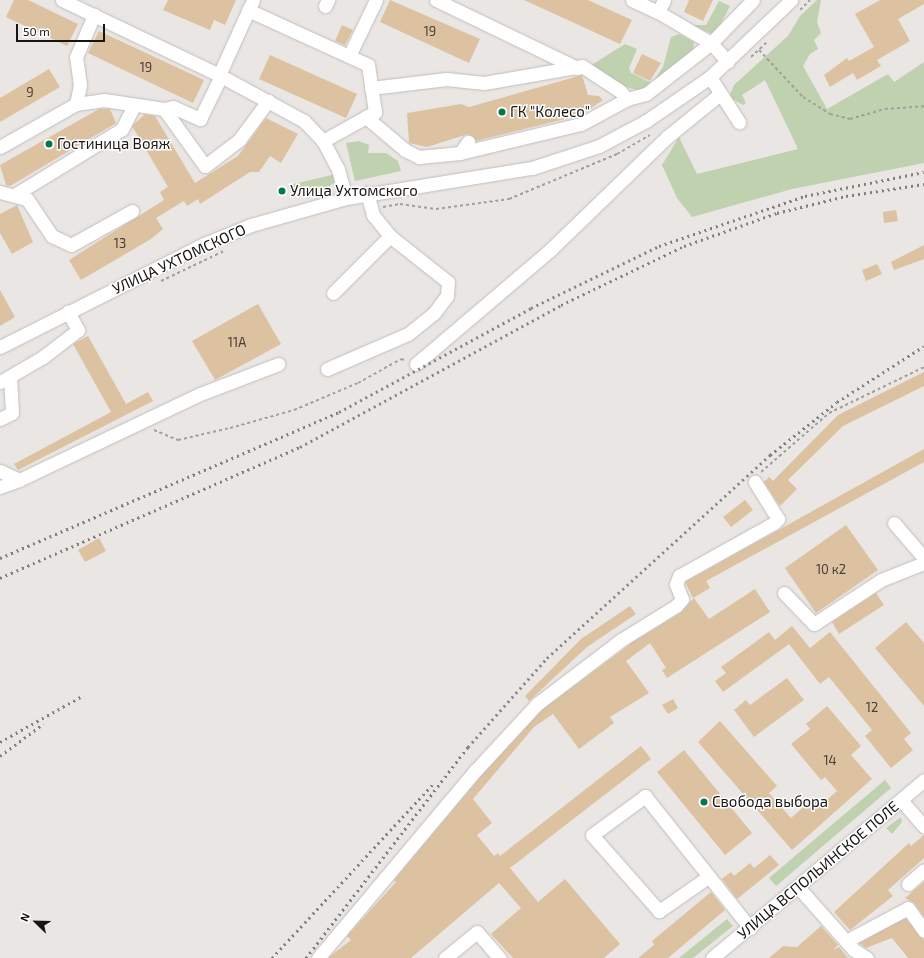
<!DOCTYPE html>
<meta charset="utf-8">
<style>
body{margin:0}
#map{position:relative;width:924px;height:958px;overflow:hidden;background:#e9e6e4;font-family:"Exo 2",sans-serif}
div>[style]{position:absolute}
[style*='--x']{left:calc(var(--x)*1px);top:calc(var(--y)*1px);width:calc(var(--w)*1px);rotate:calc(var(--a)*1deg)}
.green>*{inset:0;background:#bfd1ae}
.building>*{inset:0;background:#dcc2a1}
.path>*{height:2px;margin-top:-1px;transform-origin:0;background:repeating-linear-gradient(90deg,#a2a09e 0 3px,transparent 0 6px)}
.roads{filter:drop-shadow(0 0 1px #c1bdbb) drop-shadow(0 0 1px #c1bdbb)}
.minor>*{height:13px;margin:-6.5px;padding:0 6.5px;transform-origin:6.5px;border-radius:6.5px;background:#fff}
.rail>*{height:3px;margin-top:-1.5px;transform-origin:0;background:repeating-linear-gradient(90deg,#82807f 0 2px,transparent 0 6px)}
.dots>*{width:11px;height:11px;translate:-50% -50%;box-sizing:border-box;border:2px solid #fff;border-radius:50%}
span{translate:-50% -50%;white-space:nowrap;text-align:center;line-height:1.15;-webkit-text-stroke:3px #fff;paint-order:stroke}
.number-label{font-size:13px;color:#484037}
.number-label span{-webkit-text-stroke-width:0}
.poi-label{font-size:15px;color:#161514}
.left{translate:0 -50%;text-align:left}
.street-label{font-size:15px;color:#161514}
.north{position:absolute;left:16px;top:902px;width:40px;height:40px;-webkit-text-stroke:3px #fff;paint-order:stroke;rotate:293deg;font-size:11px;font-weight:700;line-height:16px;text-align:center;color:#161514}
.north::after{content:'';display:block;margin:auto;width:14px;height:18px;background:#161514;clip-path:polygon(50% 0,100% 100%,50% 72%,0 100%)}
.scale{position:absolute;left:16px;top:24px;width:89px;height:18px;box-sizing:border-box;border:2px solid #161514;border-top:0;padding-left:5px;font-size:12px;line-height:14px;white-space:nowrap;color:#161514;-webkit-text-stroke:3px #fff;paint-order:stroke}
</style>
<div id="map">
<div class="green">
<div style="clip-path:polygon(817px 0,821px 0,817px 22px,821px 33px,814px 40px,818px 49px,810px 54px,803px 66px,827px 109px,888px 74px,894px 82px,924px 62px,924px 163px,792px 189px,692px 217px,677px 198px,662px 165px,679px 137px,697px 174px,798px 149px,765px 80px,742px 95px,746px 103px,743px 105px,729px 97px,734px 85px,788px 36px,800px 16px)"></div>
<div style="clip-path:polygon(719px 1px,730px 6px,715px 35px,691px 25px,706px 25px)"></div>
<div style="clip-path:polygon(679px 34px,694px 42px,693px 51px,652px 85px,641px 91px,626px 87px,590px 66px,625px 44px,637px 49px,629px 68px,631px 73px,652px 83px,663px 67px,671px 37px)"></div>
<div style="clip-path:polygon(359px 141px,369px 145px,368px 153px,386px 153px,398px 161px,401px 171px,355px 181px,346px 143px)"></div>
<div style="clip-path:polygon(336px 174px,334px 183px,325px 189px,292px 189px,289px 185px)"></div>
<div style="clip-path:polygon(885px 780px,891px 788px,776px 886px,769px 878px)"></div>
<div style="clip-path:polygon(901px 817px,902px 822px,892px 834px,886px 828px)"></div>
<div style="clip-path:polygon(727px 919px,733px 926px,693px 958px,679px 958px)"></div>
</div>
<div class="building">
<div style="clip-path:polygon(14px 0,28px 0,78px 24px,67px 46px,6px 17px)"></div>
<div style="clip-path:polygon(168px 0,236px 0,225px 25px,214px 20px,210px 30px,163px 10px)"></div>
<div style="clip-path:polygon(390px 0,480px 39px,469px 63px,380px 22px)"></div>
<div style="clip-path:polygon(524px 0,588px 0,632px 20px,620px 44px)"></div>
<div style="clip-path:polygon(689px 0,713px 0,703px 21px,684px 12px)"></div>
<div style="clip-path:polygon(880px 0,924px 0,924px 4px,898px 19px,910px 41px,877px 60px,881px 66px,857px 80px,853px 73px,830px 87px,824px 75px,847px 58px,849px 61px,874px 47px,855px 14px)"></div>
<div style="clip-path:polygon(342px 25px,353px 30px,345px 45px,335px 41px)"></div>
<div style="clip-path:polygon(99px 31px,204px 80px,193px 103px,88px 53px)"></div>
<div style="clip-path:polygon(642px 54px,661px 63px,650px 81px,633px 73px)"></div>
<div style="clip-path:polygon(270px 55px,357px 94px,346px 118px,259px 79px)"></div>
<div style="clip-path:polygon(49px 69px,60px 87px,0 122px,0 98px)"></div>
<div style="clip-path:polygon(582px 75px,588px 95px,599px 96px,603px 100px,581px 115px,476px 141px,468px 134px,427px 147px,409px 143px,407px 113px,461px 104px,469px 107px)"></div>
<div style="clip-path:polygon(99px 109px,110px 109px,116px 123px,10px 186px,6px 185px,0 165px)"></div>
<div style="clip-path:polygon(145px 114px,155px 116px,195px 183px,238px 156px,266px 118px,298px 134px,281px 163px,270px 156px,259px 172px,250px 172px,200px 204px,198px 199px,187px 206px,184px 201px,156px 218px,163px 229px,151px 239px,81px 280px,69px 260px,164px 200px,160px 192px,168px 187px,132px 126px)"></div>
<div style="clip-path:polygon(17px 205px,33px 242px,12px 254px,0 233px,0 214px)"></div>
<div style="clip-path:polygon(896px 210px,898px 221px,884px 223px,883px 212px)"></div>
<div style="clip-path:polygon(924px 245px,924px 259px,894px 270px,891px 262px)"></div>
<div style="clip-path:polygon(877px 264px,882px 274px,866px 281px,862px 270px)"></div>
<div style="clip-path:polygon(0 290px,15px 317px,0 326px)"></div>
<div style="clip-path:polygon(258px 304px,281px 344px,215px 380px,192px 341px)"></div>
<div style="clip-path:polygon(88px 336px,126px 404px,148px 392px,153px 401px,18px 470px,14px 464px,111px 412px,73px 344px)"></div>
<div style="clip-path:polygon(924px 372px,924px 386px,843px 426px,788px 480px,797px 489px,780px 506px,777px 502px,764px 482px,769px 477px,773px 481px,838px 415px)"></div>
<div style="clip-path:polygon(924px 449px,924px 462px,706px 581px,710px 588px,693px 598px,685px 582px)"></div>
<div style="clip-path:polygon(745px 500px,753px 510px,731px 527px,723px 517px)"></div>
<div style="clip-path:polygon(846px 525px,878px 570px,816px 613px,785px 568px)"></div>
<div style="clip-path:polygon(99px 538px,106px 551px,85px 562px,78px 550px)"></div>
<div style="clip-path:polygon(755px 589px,770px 612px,667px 678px,662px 670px,666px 668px,650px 643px,626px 661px,649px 693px,610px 717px,614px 723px,579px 749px,553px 714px,534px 727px,473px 799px,492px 823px,477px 835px,494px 856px,498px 853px,500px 856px,641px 746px,651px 759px,510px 868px,538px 902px,565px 879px,620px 944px,604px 958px,513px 958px,491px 934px,521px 908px,499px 883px,411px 958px,328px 958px,351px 940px,347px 936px,396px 882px,394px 880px,482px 775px,542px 710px,633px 642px,680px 613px,694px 598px,709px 619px)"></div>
<div style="clip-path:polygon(876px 593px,884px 605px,839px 634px,832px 622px)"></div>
<div style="clip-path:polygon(630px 606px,636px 614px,587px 647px,529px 701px,525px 696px,581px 639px)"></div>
<div style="clip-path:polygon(906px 622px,924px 643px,924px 706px,875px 648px)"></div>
<div style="clip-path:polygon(792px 626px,810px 648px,830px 632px,911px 733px,904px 739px,913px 750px,891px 768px,865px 736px,872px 730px,829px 677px,820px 684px,789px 644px,723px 692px,715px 681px,726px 673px,721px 667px,769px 632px,775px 640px)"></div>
<div style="clip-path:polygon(787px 678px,804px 700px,754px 737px,734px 710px,746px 700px,750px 705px)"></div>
<div style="clip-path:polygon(673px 699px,678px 708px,668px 714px,662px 705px)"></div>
<div style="clip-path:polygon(827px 706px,861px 746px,851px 755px,872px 779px,792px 850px,698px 742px,720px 721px,777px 786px,769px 793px,791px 818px,815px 797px,822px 804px,837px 791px,825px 777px,821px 780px,791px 744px,810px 729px,806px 724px)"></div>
<div style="clip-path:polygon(684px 750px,752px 833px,725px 855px,657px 772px)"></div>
<div style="clip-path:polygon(924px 835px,924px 858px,888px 890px,893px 896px,850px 930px,834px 912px,909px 843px,911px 846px)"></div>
<div style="clip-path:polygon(770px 855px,779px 865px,737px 899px,722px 879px,731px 872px,734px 876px,750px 863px,754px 868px)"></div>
<div style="clip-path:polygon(924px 882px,924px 917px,914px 903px,905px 898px)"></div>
<div style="clip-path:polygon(711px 892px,725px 910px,668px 958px,638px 958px,654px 945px,652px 941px)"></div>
<div style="clip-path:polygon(905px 918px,924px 939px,924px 958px,908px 958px,892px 938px,866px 948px,859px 943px)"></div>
<div style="clip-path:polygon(821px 926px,838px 945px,833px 950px,839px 947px,848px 958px,769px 958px,783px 946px,797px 947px)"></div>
</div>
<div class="path">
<div style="--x:800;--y:10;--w:14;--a:-45"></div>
<div style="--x:759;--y:50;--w:64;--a:46.9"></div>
<div style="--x:803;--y:97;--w:32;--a:32"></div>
<div style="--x:830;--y:114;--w:21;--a:14"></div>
<div style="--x:850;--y:119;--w:36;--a:-16"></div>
<div style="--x:885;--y:109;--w:39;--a:-4"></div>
<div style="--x:751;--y:57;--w:23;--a:-43"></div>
<div style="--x:383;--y:207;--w:17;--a:-10"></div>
<div style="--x:400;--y:204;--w:36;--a:8"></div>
<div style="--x:436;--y:209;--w:74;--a:-7.8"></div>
<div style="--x:509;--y:199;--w:117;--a:-22.6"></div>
<div style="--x:617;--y:154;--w:38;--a:-30"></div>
<div style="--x:161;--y:281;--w:72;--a:-25.5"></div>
<div style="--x:154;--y:430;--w:26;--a:23"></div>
<div style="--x:178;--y:440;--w:53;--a:-13"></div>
<div style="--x:230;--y:428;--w:66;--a:-15.7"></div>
<div style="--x:294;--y:410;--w:69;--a:-22.9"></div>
<div style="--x:358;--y:383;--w:49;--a:-29.2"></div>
<div style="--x:401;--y:359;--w:4;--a:14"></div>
<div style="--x:761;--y:472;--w:90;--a:-40.9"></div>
<div style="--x:829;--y:413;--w:106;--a:-25.8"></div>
</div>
<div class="roads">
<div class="minor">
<div style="--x:62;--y:0;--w:174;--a:25.5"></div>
<div style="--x:219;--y:75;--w:97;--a:28.4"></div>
<div style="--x:304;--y:121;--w:28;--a:46"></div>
<div style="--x:323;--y:141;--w:32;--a:62"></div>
<div style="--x:338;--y:169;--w:30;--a:75"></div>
<div style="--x:436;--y:0;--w:157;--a:25.7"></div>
<div style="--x:632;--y:0;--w:29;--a:25"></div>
<div style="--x:658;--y:12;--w:13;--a:-63"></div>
<div style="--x:325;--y:6;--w:7;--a:-63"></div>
<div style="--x:248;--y:10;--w:132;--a:24.6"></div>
<div style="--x:368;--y:65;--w:48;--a:81.5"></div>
<div style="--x:375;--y:112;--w:60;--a:150.9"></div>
<div style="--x:658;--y:12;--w:61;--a:30.3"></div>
<div style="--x:711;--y:43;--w:25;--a:48"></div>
<div style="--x:349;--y:56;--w:62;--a:-64.3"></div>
<div style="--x:219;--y:75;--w:82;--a:-65.6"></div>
<div style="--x:710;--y:77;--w:54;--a:57.2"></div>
<div style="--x:371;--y:88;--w:76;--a:-6.8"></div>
<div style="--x:446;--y:79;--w:38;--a:6"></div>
<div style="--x:484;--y:83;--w:99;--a:-9.8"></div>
<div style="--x:582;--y:66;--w:45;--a:33.3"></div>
<div style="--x:620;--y:91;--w:11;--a:49"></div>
<div style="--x:76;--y:104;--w:19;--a:-78"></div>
<div style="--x:80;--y:85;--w:28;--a:-98"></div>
<div style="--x:76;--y:57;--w:46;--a:-66.8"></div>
<div style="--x:164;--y:109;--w:70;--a:54.3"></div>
<div style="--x:205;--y:166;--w:43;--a:-37.4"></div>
<div style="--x:239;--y:140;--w:49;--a:-53.4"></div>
<div style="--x:366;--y:117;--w:51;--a:40.2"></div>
<div style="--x:405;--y:150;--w:16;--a:27"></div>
<div style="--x:419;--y:157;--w:41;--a:-5.6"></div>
<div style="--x:460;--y:153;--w:14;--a:-54"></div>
<div style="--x:0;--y:147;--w:87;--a:-29.5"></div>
<div style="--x:76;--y:104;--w:28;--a:-8"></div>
<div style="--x:104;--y:100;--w:61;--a:8.5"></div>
<div style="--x:164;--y:109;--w:9;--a:-13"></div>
<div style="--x:173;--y:107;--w:30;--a:24"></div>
<div style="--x:200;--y:119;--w:48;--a:-64"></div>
<div style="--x:460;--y:153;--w:124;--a:-13.5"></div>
<div style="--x:581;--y:124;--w:52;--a:-28.5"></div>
<div style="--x:627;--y:99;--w:20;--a:-15"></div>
<div style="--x:646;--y:94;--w:83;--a:-38.1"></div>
<div style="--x:711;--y:43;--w:60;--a:-45.7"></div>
<div style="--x:0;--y:192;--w:28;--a:15"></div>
<div style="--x:27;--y:199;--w:45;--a:56"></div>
<div style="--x:52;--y:236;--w:21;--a:25"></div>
<div style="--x:71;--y:245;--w:70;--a:-29.1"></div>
<div style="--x:16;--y:194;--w:124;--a:-31.5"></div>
<div style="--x:122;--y:129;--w:27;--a:-63"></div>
<div style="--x:333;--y:293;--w:81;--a:-45"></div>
<div style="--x:390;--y:236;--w:27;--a:-129"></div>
<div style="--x:373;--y:215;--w:23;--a:-105"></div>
<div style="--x:0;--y:347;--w:229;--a:-26.8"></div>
<div style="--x:204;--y:244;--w:51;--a:-22"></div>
<div style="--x:251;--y:225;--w:99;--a:-15.9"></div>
<div style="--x:346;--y:198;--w:188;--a:-9.2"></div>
<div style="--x:532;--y:168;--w:71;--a:-18.2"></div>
<div style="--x:599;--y:146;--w:53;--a:-28"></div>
<div style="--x:646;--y:121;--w:78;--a:-34.5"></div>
<div style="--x:710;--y:77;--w:112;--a:-43.5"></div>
<div style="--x:416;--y:364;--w:176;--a:-40.4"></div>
<div style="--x:550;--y:250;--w:163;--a:-44"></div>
<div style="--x:667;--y:137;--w:68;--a:-39.1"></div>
<div style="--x:327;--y:369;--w:88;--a:-23.4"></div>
<div style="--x:408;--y:334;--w:33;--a:-39"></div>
<div style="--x:434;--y:313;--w:21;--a:-53"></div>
<div style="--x:447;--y:296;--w:14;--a:-86"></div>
<div style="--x:448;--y:282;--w:74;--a:-141.6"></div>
<div style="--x:0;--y:382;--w:50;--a:-30.2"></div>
<div style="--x:43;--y:357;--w:44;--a:-37.6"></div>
<div style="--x:78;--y:330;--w:21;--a:-119"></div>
<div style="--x:0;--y:419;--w:13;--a:-27"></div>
<div style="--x:12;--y:413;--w:36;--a:-93"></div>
<div style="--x:0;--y:471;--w:21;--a:25"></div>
<div style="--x:19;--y:480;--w:200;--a:-25.4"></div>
<div style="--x:200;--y:394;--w:84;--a:-21"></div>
<div style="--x:0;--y:487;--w:20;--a:-20"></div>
<div style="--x:894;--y:523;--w:46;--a:49.4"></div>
<div style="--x:784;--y:593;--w:43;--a:45.9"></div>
<div style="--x:814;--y:624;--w:80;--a:-33.3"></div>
<div style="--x:881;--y:580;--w:46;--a:-21.6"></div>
<div style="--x:901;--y:800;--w:35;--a:49"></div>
<div style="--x:708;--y:877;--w:60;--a:145.2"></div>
<div style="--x:659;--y:911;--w:101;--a:-131.4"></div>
<div style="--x:592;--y:835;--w:66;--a:-36.3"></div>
<div style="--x:645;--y:796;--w:169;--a:51.5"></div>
<div style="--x:908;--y:884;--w:21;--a:-41"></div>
<div style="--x:798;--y:887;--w:84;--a:48.4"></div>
<div style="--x:854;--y:950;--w:15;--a:32"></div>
<div style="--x:846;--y:941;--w:70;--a:-28"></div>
<div style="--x:908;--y:908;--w:28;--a:55"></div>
<div style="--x:318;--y:958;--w:246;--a:-50"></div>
<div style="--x:476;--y:770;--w:90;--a:-47.3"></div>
<div style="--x:537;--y:704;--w:106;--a:-37.3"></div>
<div style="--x:621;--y:640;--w:65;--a:-31.7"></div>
<div style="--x:676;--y:606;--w:9;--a:-49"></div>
<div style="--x:682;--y:599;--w:16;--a:-112"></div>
<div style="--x:676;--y:584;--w:9;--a:-69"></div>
<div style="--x:679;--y:576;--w:109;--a:-29.2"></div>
<div style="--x:774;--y:523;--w:6;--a:-45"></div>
<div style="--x:778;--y:519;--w:44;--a:-121.9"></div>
<div style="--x:445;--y:958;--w:41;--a:-39.1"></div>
<div style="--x:477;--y:932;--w:35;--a:49"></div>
<div style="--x:712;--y:958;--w:277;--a:-40"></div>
</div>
</div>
<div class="rail">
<div style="--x:0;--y:558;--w:369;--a:-23.3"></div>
<div style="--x:339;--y:412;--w:218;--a:-28.4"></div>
<div style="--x:531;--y:308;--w:142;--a:-25.8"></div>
<div style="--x:659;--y:246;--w:154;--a:-18.9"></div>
<div style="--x:805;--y:196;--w:121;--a:-11.4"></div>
<div style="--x:0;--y:578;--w:327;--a:-23.6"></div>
<div style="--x:300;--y:447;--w:297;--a:-28.5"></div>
<div style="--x:561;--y:305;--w:136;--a:-25.6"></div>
<div style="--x:684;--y:246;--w:99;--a:-19.5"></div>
<div style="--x:777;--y:213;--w:71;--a:-13.8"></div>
<div style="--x:846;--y:196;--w:79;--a:-8.7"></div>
<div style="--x:0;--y:742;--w:96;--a:-29.2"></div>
<div style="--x:0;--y:756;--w:54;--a:-36.7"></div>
<div style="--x:272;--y:958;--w:236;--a:-47.2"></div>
<div style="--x:306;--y:958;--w:266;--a:-52.5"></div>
<div style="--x:468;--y:747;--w:119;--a:-48.4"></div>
<div style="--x:547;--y:658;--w:302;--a:-42.3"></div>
<div style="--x:770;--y:455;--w:85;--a:-38.3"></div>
<div style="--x:837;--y:402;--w:103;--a:-32.8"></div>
</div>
<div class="dots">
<div style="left:502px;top:112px;background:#057650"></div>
<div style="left:49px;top:144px;background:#057650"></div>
<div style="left:282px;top:191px;background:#057650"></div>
<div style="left:704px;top:802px;background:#057650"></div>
</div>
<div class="number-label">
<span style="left:430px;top:31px">19</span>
<span style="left:146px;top:67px">19</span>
<span style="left:30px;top:92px">9</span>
<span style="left:120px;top:243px">13</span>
<span style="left:237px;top:342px">11А</span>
<span style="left:831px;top:569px">10 к2</span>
<span style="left:872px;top:707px">12</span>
<span style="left:830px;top:760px">14</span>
</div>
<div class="poi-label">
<span class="left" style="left:510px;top:112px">ГК "Колесо"</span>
<span class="left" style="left:57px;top:144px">Гостиница Вояж</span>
<span class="left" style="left:290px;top:191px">Улица Ухтомского</span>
<span class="left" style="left:712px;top:802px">Свобода выбора</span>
</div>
<div class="street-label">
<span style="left:179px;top:259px;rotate:-25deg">УЛИЦА УХТОМСКОГО</span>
<span style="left:818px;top:870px;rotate:-40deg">УЛИЦА ВСПОЛЬИНСКОЕ ПОЛЕ</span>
</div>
<div class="north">N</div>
<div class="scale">50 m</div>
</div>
